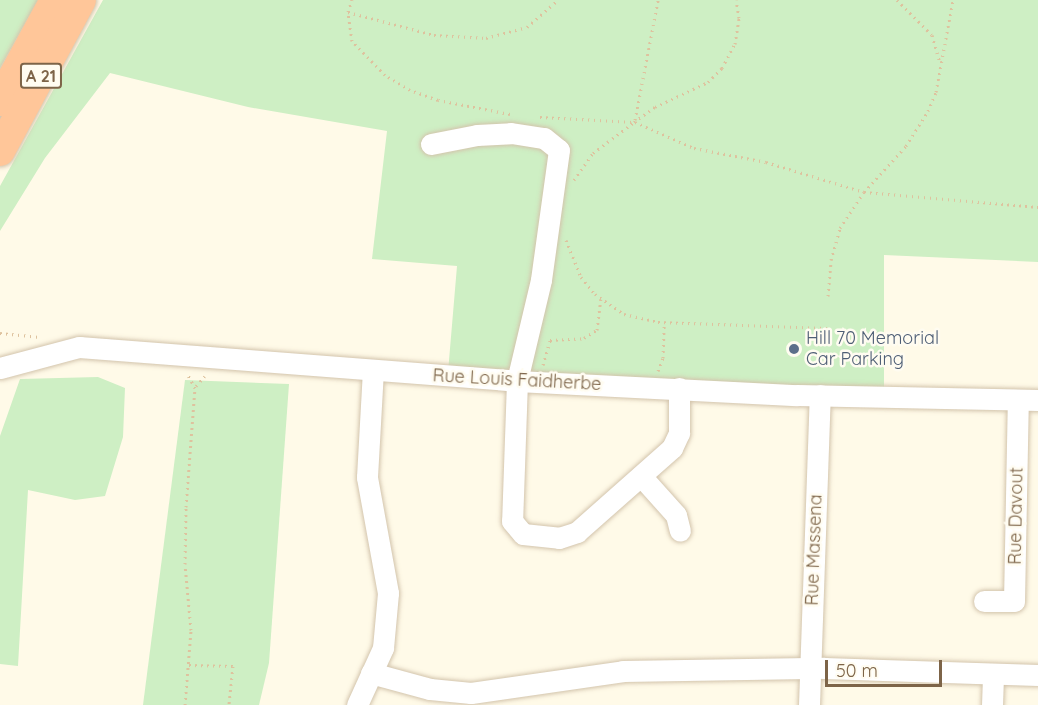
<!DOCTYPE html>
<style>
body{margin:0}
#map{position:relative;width:1038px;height:705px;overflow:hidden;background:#fffae8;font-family:Quicksand,sans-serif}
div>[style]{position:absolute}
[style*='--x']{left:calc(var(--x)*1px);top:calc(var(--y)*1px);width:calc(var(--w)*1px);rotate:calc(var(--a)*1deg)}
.green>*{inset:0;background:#ceefc4}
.path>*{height:3px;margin-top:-1.5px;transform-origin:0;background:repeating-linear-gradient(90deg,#dec29e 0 1.5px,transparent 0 6px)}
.roads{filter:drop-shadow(0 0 2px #d3c4ac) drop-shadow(0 0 2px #d3c4ac)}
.minor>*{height:21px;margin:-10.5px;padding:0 10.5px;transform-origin:10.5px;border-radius:10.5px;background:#fff}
.highway>*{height:30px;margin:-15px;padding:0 15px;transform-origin:15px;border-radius:15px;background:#ffc699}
.dots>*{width:16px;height:16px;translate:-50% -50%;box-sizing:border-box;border:3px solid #fffcf1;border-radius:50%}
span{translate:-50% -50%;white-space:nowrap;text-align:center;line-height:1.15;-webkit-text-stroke:5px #fffcf1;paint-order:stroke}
.shield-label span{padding:2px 4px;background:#fffcf1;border:2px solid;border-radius:4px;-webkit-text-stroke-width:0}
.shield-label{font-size:16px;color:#7d6448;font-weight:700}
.service-label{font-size:18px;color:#4e5e75}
.left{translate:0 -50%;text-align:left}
.street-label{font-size:18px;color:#7d6448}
.scale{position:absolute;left:825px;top:660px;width:117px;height:27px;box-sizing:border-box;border:3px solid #7d6448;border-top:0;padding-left:8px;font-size:18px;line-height:21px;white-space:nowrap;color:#7d6448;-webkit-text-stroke:4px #fffcf1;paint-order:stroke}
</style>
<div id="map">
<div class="green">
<div style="clip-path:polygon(0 0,38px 0,0 68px)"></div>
<div style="clip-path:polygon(103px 0,1038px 0,1038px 262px,884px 255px,884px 396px,448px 372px,457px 266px,372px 259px,387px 131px,248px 107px,110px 73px,45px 158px,0 231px,0 186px)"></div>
<div style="clip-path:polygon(98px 377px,125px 388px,123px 437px,105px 496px,75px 500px,28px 490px,18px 666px,0 664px,0 436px,20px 379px)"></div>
<div style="clip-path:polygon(185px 380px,289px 384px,269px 663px,259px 705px,143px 705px)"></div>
</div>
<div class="path">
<div style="--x:897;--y:0;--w:49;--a:45"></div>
<div style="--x:932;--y:35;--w:29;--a:74"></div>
<div style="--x:348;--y:12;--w:13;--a:-72"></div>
<div style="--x:510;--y:114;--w:73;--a:-169"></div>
<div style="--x:438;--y:100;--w:30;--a:-160"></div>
<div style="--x:410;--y:90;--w:29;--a:-149"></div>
<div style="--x:385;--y:75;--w:47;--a:-134.1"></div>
<div style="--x:352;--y:41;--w:29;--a:-98"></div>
<div style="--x:348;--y:12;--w:89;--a:15"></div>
<div style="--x:434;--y:35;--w:52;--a:3.3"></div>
<div style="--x:486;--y:38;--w:42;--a:-15"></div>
<div style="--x:527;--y:27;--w:41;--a:-41.1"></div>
<div style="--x:540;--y:117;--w:94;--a:3"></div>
<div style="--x:634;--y:122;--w:26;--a:-36"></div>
<div style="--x:655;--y:107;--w:59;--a:-25.3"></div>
<div style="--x:708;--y:82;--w:20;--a:-45"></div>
<div style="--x:722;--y:68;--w:27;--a:-62"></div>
<div style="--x:735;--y:44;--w:26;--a:-81"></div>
<div style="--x:739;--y:18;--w:18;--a:-99"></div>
<div style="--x:635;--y:120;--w:122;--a:-79.1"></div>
<div style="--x:635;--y:122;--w:64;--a:23.8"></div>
<div style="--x:694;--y:148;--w:73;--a:11"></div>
<div style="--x:766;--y:162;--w:102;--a:17"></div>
<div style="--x:864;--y:192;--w:175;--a:4.9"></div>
<div style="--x:574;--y:180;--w:33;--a:-55"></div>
<div style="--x:593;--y:153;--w:50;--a:-36.9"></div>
<div style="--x:566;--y:240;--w:40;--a:68"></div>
<div style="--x:581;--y:277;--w:22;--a:51"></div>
<div style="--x:595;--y:294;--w:35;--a:35"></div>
<div style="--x:624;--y:314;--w:35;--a:13"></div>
<div style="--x:658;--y:322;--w:169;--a:2"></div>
<div style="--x:828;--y:296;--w:36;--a:-85"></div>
<div style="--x:831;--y:260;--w:33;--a:-74"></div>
<div style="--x:840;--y:228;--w:43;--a:-56.3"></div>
<div style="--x:864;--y:192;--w:62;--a:-47.6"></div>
<div style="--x:906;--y:146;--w:41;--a:-57.8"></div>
<div style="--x:928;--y:111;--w:21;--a:-67"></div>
<div style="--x:936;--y:92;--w:94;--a:-79.5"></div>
<div style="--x:0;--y:333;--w:40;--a:5.7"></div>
<div style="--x:543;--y:365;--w:26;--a:-74"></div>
<div style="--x:550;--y:340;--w:34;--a:-3"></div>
<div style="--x:584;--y:338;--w:15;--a:-32"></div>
<div style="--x:597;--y:330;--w:31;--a:-83"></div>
<div style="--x:658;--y:371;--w:14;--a:-69"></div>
<div style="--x:663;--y:358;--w:36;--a:-88"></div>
<div style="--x:196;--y:386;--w:13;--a:-48"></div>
<div style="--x:189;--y:665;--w:44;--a:1.3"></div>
<div style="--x:233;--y:666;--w:39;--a:96"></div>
<div style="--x:185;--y:705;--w:75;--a:-85.4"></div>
<div style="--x:191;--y:630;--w:66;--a:-95.2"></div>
<div style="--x:185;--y:564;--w:57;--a:-89"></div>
<div style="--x:186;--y:507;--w:119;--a:-85.7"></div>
<div style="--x:195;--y:388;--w:15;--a:-118"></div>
</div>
<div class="roads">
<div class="minor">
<div style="--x:431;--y:144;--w:47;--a:-11.1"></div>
<div style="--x:477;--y:135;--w:34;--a:-3"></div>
<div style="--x:511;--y:133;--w:33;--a:9"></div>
<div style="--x:544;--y:138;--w:19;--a:39"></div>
<div style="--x:559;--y:150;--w:131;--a:97.9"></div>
<div style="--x:541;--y:280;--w:104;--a:103.4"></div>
<div style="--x:517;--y:381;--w:140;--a:92"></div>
<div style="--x:512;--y:521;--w:17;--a:50"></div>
<div style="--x:523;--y:534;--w:36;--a:6"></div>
<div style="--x:559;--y:538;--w:19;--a:-18"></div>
<div style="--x:577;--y:532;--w:127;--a:-41.5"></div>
<div style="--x:672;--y:448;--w:17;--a:-65"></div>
<div style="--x:679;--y:433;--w:45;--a:-90"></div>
<div style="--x:0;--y:368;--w:82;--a:-14.9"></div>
<div style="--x:79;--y:347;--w:439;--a:4.4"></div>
<div style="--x:517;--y:381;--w:280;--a:2.9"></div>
<div style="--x:797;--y:395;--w:241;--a:1.2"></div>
<div style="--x:641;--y:476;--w:52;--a:48.1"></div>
<div style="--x:676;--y:515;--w:16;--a:76"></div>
<div style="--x:984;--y:601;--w:30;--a:0"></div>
<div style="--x:1014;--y:601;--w:201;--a:-88.9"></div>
<div style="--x:371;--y:673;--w:61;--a:15.2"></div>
<div style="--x:430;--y:689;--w:41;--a:5.6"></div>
<div style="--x:471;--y:693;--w:154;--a:-8.2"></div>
<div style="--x:623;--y:671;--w:201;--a:-0.9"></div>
<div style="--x:824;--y:668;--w:214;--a:1.9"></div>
<div style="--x:357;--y:705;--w:63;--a:-65.5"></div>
<div style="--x:383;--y:648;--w:55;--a:-84.8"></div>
<div style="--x:388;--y:593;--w:118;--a:-100.3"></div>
<div style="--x:367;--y:477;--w:106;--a:-86.8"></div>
<div style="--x:809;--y:705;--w:310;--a:-88"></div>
<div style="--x:992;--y:705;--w:30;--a:-88"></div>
</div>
<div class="highway">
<div style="--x:0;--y:101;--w:115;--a:-61.4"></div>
<div style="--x:0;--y:151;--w:171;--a:-61.8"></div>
</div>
</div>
<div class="dots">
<div style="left:794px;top:349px;background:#5c6f8a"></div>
</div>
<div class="shield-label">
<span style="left:41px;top:76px">A 21</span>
</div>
<div class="service-label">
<span class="left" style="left:806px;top:349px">Hill 70 Memorial<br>Car Parking</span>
</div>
<div class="street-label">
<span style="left:517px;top:380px;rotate:3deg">Rue Louis Faidherbe</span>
<span style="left:1016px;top:516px;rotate:-89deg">Rue Davout</span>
<span style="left:814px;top:550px;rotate:-88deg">Rue Massena</span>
</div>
<div class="scale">50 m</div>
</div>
